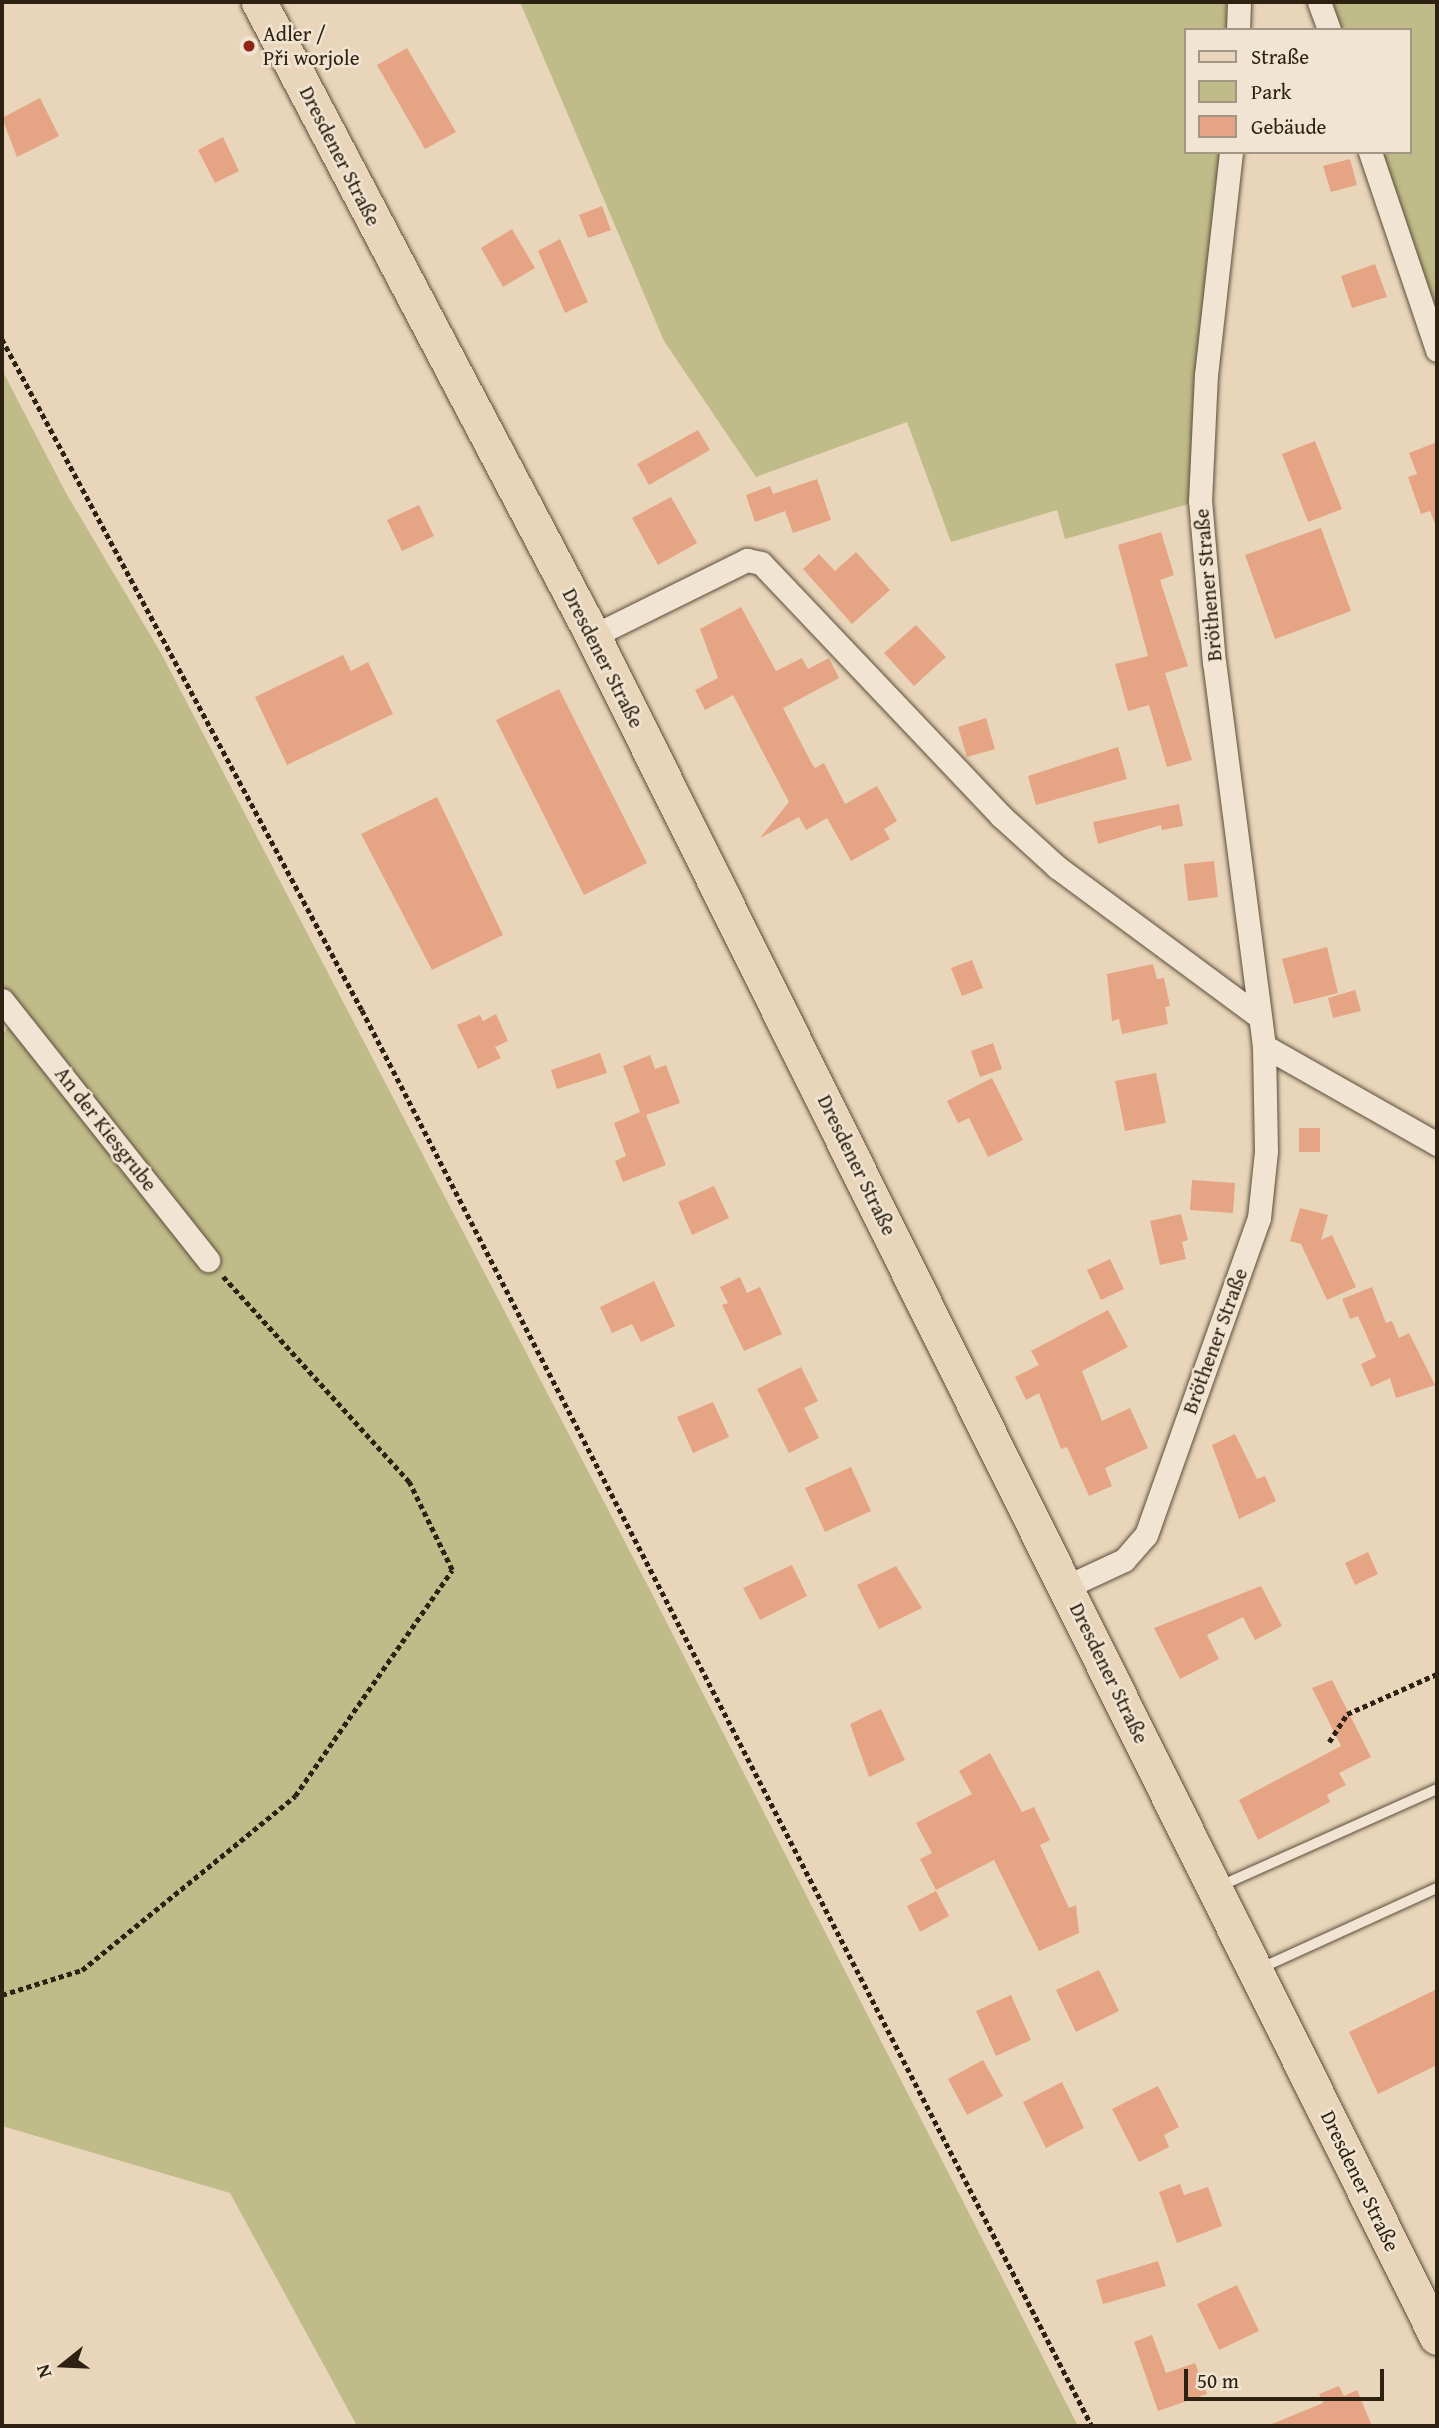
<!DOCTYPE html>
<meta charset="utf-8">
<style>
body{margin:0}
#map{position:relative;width:1439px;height:2428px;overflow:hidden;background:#e9d6ba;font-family:"Gentium Book Plus",serif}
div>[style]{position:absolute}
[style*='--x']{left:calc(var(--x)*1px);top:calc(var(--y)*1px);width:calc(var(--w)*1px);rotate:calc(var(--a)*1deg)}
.green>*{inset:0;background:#bfbc8a}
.building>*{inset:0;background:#e5a584}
.path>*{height:4.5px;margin-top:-2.25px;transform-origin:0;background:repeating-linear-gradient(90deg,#2d2111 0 5px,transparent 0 8.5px)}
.roads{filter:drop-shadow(0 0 2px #5c4e3b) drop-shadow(0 0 2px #5c4e3b)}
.lane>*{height:10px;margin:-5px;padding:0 5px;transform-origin:5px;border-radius:5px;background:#f1e4d2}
.street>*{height:23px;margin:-11.5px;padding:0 11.5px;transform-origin:11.5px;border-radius:11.5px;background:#f1e4d2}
.primary>*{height:35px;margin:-17.5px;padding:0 17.5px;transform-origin:17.5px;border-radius:17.5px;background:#e9d6ba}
.dots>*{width:19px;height:19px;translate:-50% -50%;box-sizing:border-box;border:4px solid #f1e4d2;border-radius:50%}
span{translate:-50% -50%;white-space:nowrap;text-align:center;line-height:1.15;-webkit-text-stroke:5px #f1e4d2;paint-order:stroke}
.poi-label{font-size:21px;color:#2d2111}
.left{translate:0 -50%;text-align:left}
.street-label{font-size:21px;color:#2d2111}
.frame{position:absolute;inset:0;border:4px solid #2d2111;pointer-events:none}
.legend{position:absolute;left:1184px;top:28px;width:228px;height:126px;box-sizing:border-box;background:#f1e4d2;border:2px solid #a39685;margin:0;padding:9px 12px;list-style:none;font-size:21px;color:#2d2111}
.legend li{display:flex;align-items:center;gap:14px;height:35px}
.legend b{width:35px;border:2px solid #a39685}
.north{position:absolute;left:28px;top:2330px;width:70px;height:70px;-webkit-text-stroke:5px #f1e4d2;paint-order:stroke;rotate:252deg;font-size:19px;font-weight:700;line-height:28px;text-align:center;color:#2d2111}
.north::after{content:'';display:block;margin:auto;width:24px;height:32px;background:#2d2111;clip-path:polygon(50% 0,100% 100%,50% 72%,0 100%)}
.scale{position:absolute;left:1184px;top:2369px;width:200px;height:32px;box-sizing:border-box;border:4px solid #2d2111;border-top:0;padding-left:9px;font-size:21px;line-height:24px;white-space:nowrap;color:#2d2111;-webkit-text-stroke:5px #f1e4d2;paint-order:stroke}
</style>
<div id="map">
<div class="green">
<div style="clip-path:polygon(520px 2px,1239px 2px,1237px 30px,1185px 30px,1185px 152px,1229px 152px,1199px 501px,1065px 539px,1057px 510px,951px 542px,907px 422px,756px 477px,664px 341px)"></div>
<div style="clip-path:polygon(1319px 2px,1437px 2px,1437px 349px,1370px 152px,1409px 152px,1409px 30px,1329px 30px)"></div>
<div style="clip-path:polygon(2px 370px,66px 493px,161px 653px,648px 1586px,1078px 2426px,357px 2426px,230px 2193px,2px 2126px,2px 1035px,16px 1017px,2px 1001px)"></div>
</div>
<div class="building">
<div style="clip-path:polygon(407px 48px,456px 132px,425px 149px,377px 65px)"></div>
<div style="clip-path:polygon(40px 98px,59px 136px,17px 157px,2px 118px)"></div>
<div style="clip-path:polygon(223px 137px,239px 171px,215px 183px,198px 150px)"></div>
<div style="clip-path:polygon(1350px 159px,1357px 185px,1331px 192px,1323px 166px)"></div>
<div style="clip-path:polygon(602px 206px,611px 230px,588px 238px,579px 215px)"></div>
<div style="clip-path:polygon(512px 229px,535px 268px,503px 287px,481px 248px)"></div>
<div style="clip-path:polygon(560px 239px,588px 302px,565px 313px,538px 251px)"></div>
<div style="clip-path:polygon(1375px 264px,1387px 297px,1352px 308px,1341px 276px)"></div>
<div style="clip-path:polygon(698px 430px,710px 450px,649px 485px,637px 464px)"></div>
<div style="clip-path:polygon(1315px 441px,1342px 509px,1308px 522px,1282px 454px)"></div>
<div style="clip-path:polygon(1437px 442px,1437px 523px,1435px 524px,1430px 511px,1421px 514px,1408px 477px,1417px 474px,1409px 453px)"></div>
<div style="clip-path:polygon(817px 479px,831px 520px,793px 533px,785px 511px,755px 522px,746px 495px,770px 486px,773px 494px)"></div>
<div style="clip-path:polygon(671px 497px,697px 543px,658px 565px,632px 518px)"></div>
<div style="clip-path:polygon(419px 505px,434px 536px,402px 551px,387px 520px)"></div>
<div style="clip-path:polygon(1321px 528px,1351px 611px,1275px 639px,1245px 555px)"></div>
<div style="clip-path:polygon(1161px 532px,1174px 575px,1160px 580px,1188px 666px,1165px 673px,1192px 760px,1167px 767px,1149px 705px,1128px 711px,1115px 664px,1148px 656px,1118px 545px)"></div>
<div style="clip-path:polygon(856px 552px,890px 590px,852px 624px,803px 569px,819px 554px,835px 571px)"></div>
<div style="clip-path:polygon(741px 607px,776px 671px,802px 658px,808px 669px,829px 658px,839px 678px,783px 708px,812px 764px,815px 768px,824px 763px,845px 804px,877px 786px,897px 821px,884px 829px,890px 839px,851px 861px,827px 818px,806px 830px,799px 817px,760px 838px,789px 802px,733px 695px,705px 710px,695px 690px,718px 678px,700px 629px)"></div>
<div style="clip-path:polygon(916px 625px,946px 657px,914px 686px,884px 653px)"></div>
<div style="clip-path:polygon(343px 655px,351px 671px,368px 662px,393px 714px,287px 765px,255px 697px)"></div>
<div style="clip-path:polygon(559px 689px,647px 863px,584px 895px,496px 720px)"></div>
<div style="clip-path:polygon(986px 718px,995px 749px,967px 757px,958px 727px)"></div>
<div style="clip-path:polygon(1118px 747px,1127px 779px,1036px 805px,1028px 776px)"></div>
<div style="clip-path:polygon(437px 797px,503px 935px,432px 970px,361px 834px)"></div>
<div style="clip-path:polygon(1179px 804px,1183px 826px,1162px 830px,1161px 825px,1098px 844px,1093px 822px)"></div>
<div style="clip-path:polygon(1214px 861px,1218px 897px,1188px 901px,1184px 864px)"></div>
<div style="clip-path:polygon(1327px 947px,1338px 993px,1294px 1004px,1282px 959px)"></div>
<div style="clip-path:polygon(972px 960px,983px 988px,962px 996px,951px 968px)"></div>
<div style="clip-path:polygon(1153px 964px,1157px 979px,1164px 978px,1170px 1006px,1165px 1007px,1168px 1024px,1122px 1034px,1119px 1019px,1112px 1021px,1107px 974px)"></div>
<div style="clip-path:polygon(1355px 990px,1361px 1011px,1333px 1018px,1328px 998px)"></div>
<div style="clip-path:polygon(496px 1014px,508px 1041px,495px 1047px,501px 1058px,478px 1069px,457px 1025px,480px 1015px,483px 1021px)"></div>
<div style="clip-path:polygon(993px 1043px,1002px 1069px,980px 1077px,971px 1051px)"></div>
<div style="clip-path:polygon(600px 1053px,607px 1073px,557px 1089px,551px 1070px)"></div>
<div style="clip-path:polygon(650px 1055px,655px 1069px,666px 1065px,680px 1103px,646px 1115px,666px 1165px,623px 1182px,615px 1161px,626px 1156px,614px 1123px,640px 1112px,623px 1066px)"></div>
<div style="clip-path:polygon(1156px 1073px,1166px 1123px,1125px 1131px,1115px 1081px)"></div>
<div style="clip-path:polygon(992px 1078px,1023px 1140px,988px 1157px,969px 1118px,958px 1123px,947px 1101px)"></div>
<div style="clip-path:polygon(1299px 1128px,1320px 1128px,1320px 1152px,1299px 1152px)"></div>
<div style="clip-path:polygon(1192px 1180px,1235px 1183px,1233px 1213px,1190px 1210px)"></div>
<div style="clip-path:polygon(714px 1186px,729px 1218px,692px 1235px,678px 1202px)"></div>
<div style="clip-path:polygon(1300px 1208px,1328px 1215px,1321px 1240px,1332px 1235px,1356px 1287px,1327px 1300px,1301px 1244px,1290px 1241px)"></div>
<div style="clip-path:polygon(1181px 1214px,1188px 1240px,1182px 1242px,1186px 1259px,1160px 1265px,1150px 1221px)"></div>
<div style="clip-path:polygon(1110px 1259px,1124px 1289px,1101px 1300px,1087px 1270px)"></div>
<div style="clip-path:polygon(740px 1277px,747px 1293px,760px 1287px,782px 1334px,744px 1351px,722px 1305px,728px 1303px,720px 1287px)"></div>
<div style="clip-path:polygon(654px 1281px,675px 1326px,641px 1342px,632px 1324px,612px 1333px,600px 1307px)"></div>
<div style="clip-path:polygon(1372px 1287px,1386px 1323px,1392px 1321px,1399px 1338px,1409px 1333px,1435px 1385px,1396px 1398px,1390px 1378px,1371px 1387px,1361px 1364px,1376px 1357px,1358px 1316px,1350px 1319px,1342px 1299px)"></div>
<div style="clip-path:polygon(1108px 1310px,1128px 1347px,1082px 1371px,1102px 1421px,1130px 1408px,1148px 1448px,1105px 1468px,1112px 1486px,1089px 1496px,1067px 1447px,1061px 1449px,1039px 1393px,1026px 1400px,1015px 1377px,1039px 1365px,1031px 1351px)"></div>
<div style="clip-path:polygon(801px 1367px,818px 1401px,804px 1408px,819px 1438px,789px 1453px,757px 1389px)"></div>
<div style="clip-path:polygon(713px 1402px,729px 1437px,693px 1453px,677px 1417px)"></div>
<div style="clip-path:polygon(1235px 1434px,1257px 1479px,1265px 1476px,1276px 1501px,1239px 1519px,1212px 1445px)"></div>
<div style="clip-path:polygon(851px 1467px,871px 1511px,825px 1532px,805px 1488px)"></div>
<div style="clip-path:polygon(1368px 1552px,1378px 1574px,1355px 1585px,1345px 1563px)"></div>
<div style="clip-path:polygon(792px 1565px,807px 1596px,760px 1620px,743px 1588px)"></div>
<div style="clip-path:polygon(896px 1566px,922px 1608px,879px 1629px,857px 1585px)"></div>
<div style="clip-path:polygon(1261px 1586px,1282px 1626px,1255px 1640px,1243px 1617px,1207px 1635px,1219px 1659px,1180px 1679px,1154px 1628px)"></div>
<div style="clip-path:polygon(1332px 1680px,1371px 1757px,1339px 1773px,1346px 1785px,1327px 1795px,1330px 1802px,1258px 1840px,1239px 1800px,1341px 1746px,1312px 1688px)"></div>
<div style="clip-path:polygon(881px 1709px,905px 1760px,869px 1777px,850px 1724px)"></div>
<div style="clip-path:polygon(990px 1753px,1022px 1812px,1034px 1807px,1050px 1840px,1040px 1845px,1069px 1908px,1076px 1905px,1079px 1933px,1039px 1951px,994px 1860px,936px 1890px,920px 1859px,932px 1853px,916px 1823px,972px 1794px,959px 1771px)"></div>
<div style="clip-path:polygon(936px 1891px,949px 1916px,920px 1932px,907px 1906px)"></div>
<div style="clip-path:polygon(1099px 1970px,1119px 2011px,1076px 2032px,1056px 1990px)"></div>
<div style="clip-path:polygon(1437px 1989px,1437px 2065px,1378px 2094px,1349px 2032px)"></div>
<div style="clip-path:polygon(1011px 1995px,1031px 2040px,996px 2056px,976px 2011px)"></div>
<div style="clip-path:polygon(983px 2060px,1003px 2096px,967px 2115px,948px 2079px)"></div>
<div style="clip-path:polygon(1062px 2082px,1084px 2128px,1046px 2148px,1023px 2102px)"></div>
<div style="clip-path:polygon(1158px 2086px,1179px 2127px,1164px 2135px,1169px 2147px,1139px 2162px,1112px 2109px)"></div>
<div style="clip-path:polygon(1180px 2184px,1184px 2195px,1208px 2187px,1222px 2226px,1177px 2243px,1159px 2192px)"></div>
<div style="clip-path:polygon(1158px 2261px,1166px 2286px,1103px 2304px,1096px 2280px)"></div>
<div style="clip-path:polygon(1237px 2285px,1259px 2331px,1219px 2350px,1197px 2304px)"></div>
<div style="clip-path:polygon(1152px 2335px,1166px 2373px,1195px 2363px,1207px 2394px,1158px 2411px,1134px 2342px)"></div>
<div style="clip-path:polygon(1339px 2386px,1344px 2396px,1357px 2390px,1372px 2426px,1267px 2426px,1323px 2403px,1319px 2394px)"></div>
</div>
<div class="path">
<div style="--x:2;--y:339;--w:761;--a:61.79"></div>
<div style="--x:362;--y:1010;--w:1593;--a:62.73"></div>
<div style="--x:1329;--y:1742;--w:33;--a:-57"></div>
<div style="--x:1347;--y:1714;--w:98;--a:-24"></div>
<div style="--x:2;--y:1995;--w:84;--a:-17.4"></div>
<div style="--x:82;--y:1970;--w:275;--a:-39.2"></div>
<div style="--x:295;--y:1796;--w:275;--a:-55.2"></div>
<div style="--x:452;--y:1570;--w:98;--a:-116"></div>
<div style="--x:409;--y:1482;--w:277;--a:-132.2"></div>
</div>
<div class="roads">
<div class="lane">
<div style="--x:1218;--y:1887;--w:240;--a:-24.1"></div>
<div style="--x:1259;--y:1969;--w:196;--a:-24.5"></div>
</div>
<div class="street">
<div style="--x:1319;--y:2;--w:30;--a:70"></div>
<div style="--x:1238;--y:30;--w:28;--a:-88"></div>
<div style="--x:1370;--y:152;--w:209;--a:71.3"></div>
<div style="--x:593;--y:636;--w:172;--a:-26.3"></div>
<div style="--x:747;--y:560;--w:14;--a:12"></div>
<div style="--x:761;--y:563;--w:349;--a:46.5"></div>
<div style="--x:1001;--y:816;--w:76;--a:42.3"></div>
<div style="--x:1057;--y:867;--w:250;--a:36.5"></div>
<div style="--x:2;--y:1000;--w:332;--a:51.6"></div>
<div style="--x:1264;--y:1046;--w:199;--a:29.5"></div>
<div style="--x:1066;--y:1587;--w:64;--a:-25"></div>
<div style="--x:1124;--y:1560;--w:33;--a:-49"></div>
<div style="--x:1146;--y:1535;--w:337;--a:-70.4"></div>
<div style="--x:1259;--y:1218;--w:67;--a:-84"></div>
<div style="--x:1266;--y:1151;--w:105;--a:-91.1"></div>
<div style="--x:1264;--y:1046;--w:386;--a:-97.4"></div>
<div style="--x:1214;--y:663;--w:163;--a:-94.9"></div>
<div style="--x:1200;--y:501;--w:126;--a:-87.3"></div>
<div style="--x:1206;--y:375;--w:224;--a:-83.6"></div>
</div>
<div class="primary">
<div style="--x:259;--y:2;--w:717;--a:62.22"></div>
<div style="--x:593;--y:636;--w:1899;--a:63.61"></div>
</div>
</div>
<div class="dots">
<div style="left:249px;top:46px;background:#8f2418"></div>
</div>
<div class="poi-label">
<span class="left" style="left:263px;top:46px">Adler /<br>Při worjole</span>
</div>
<div class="street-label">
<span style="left:340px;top:156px;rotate:63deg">Dresdener Straße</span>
<span style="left:1208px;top:585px;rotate:-95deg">Bröthener Straße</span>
<span style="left:603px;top:658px;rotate:63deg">Dresdener Straße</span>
<span style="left:106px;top:1129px;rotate:52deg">An der Kiesgrube</span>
<span style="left:857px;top:1165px;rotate:64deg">Dresdener Straße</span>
<span style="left:1215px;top:1341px;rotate:-70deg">Bröthener Straße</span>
<span style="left:1109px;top:1673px;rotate:64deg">Dresdener Straße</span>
<span style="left:1360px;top:2181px;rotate:64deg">Dresdener Straße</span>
</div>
<div class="frame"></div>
<ul class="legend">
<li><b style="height:9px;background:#e9d6ba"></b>Straße</li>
<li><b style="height:19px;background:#bfbc8a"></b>Park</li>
<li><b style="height:19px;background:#e5a584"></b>Gebäude</li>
</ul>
<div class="north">N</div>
<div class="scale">50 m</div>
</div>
